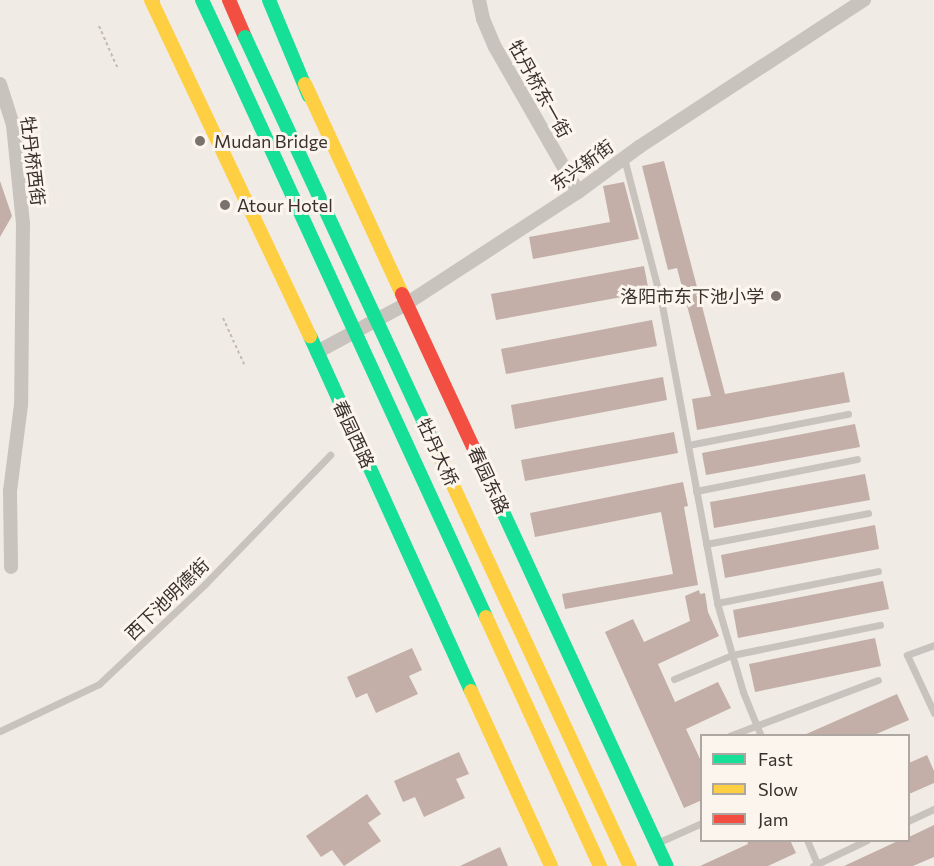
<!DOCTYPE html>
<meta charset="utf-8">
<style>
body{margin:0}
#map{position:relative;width:934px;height:866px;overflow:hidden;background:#f0ebe5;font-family:Commissioner,"Noto Sans SC",sans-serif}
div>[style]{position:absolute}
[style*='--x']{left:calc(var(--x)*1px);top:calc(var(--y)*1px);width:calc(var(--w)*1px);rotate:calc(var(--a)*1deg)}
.building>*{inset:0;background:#c3afa7}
.path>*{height:2px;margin-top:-1px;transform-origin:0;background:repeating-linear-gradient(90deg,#c2bbb6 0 3px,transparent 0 6px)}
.lane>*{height:7px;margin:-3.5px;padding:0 3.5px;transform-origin:3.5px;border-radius:3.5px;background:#c9c3be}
.street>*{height:14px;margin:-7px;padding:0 7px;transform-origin:7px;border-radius:7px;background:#c9c3be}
.fast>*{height:14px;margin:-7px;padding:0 7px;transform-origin:7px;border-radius:7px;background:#16e098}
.slow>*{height:14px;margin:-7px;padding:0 7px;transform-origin:7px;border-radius:7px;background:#ffcf43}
.jam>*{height:14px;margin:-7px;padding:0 7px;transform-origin:7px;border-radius:7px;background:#f24e42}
.fast-bridge>*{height:14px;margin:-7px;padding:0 7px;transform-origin:7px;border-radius:7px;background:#16e098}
.slow-bridge>*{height:14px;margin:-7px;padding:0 7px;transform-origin:7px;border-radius:7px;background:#ffcf43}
.dots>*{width:16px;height:16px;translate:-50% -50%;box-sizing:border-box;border:3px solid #fbf5ee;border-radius:50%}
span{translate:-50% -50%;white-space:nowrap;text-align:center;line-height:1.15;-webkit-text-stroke:6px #fbf5ee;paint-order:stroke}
.street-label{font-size:18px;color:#3b302b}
.poi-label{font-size:18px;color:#3b302b}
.left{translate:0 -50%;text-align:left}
.right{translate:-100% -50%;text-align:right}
.legend{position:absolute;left:700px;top:734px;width:210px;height:108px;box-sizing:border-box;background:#fbf5ee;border:2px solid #aea6a0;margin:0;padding:8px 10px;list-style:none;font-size:18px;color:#3b302b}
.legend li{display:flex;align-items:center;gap:12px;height:30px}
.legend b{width:30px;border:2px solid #aea6a0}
</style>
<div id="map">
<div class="building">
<div style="clip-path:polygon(664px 161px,725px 394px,844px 372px,850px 402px,697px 430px,692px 399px,711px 396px,677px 268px,668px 270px,642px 166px)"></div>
<div style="clip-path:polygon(0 181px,12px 216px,0 237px)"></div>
<div style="clip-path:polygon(624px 182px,639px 239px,533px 259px,529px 237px,610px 222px,603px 186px)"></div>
<div style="clip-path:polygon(644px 266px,649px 292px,496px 320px,491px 294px)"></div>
<div style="clip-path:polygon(652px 320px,657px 346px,506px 374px,501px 349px)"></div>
<div style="clip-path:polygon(663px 377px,667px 400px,515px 429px,511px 405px)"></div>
<div style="clip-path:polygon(855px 424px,860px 447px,706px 475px,702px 453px)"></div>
<div style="clip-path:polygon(674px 432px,678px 453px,525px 481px,521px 460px)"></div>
<div style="clip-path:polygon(865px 474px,870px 500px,714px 528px,710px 502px)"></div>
<div style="clip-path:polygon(683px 482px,688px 506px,684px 507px,698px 585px,565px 609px,562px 594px,673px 574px,661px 512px,535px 537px,530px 513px)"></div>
<div style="clip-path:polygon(875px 525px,879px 549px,725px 578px,721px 555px)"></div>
<div style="clip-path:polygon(883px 581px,889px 609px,738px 638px,733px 610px)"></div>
<div style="clip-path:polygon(699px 590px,700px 594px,705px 593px,708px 612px,719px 636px,658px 664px,675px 702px,718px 682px,731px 708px,686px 729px,702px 763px,702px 800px,684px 808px,605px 632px,633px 619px,644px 642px,690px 621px,685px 596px)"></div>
<div style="clip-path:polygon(875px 638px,881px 666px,755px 692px,749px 664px)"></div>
<div style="clip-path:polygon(412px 648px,422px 670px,409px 676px,418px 694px,376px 713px,367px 693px,356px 698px,347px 677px)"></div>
<div style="clip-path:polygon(897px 694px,909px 720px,874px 735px,804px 735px)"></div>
<div style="clip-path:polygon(459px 752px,469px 774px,456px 779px,465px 798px,424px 817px,415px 797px,403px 802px,394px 781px)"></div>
<div style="clip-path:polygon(927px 755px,934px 771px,934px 783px,909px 794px,909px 763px)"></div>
<div style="clip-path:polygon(367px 794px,381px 814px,368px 823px,381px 841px,344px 866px,332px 850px,321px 857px,306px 836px)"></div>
<div style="clip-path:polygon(934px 825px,934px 857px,913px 866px,844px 866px,900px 840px,909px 840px,909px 837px)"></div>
<div style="clip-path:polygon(747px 840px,790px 840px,796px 853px,768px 866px,700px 866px,748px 844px)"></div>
<div style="clip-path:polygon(500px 847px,508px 866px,460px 866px)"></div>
</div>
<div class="path">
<div style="--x:99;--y:26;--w:47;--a:66.2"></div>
<div style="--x:223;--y:318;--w:51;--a:65.5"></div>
</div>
<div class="lane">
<div style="--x:624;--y:158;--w:152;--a:75.5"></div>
<div style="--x:662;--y:305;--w:303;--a:79.5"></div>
<div style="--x:717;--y:603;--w:93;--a:73.7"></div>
<div style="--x:743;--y:692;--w:48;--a:67.8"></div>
<div style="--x:688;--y:445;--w:163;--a:-11"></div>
<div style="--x:696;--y:491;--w:164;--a:-11.2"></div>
<div style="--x:706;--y:544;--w:165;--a:-10.8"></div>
<div style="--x:717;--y:603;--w:164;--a:-11.2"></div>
<div style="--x:934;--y:645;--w:29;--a:160"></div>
<div style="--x:907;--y:655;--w:64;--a:65"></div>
<div style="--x:674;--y:679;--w:63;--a:-22.5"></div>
<div style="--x:732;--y:655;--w:151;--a:-11.5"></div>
<div style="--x:0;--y:731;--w:110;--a:-25.4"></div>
<div style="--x:99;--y:684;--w:146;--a:-43.3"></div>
<div style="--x:205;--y:584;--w:180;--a:-45.9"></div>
<div style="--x:729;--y:736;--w:159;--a:-20.6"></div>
<div style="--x:908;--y:821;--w:29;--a:-25"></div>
<div style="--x:807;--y:840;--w:28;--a:67"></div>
<div style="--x:657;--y:843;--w:49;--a:-24"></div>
<div style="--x:813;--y:866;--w:60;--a:-25.7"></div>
</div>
<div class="street">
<div style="--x:479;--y:0;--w:19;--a:78"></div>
<div style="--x:483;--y:19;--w:30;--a:67"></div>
<div style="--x:495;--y:47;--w:167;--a:60.2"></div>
<div style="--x:0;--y:84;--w:43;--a:72.4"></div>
<div style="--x:13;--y:125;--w:99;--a:84.2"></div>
<div style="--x:23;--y:223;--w:182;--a:90.6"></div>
<div style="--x:21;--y:405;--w:87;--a:97.3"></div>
<div style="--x:10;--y:491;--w:76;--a:89.2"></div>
<div style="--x:317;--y:352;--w:101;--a:-28.3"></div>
<div style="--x:406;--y:304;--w:205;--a:-33.1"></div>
<div style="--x:578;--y:192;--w:76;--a:-36.4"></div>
<div style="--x:639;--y:147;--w:269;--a:-33.2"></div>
</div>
<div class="fast">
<div style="--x:152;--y:0;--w:4;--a:76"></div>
<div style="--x:202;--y:0;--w:54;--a:64.9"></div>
<div style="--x:269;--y:0;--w:104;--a:67.4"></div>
<div style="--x:310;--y:336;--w:390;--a:65.6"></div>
<div style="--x:498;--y:501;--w:402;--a:65.2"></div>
</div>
<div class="slow">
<div style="--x:151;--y:0;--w:372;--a:64.7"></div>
<div style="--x:305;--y:84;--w:231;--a:65.2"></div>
<div style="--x:471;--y:691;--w:192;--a:65.4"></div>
</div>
<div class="jam">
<div style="--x:229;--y:0;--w:40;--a:66.6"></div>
<div style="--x:402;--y:294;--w:228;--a:65.1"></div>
</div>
<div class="fast-bridge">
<div style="--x:245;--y:37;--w:456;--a:65.1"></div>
<div style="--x:225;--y:49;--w:625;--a:65.32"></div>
</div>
<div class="slow-bridge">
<div style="--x:437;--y:451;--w:458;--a:65.1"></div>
<div style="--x:486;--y:617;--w:274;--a:65.4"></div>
</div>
<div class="dots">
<div style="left:200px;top:141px;background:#7a716c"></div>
<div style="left:225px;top:205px;background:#7a716c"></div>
<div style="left:776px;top:296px;background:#7a716c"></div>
</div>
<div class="street-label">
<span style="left:540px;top:89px;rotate:61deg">牡丹桥东一街</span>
<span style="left:33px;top:161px;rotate:83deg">牡丹桥西街</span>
<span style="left:582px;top:165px;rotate:-36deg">东兴新街</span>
<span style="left:354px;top:434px;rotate:65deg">春园西路</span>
<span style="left:438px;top:452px;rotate:65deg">牡丹大桥</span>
<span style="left:489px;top:480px;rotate:65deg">春园东路</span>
<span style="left:167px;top:599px;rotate:-44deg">西下池明德街</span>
</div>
<div class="poi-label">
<span class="left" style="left:214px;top:141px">Mudan Bridge</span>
<span class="left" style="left:237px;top:205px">Atour Hotel</span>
<span class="right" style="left:764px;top:296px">洛阳市东下池小学</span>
</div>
<ul class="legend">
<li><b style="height:8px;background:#16e098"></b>Fast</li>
<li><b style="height:8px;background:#ffcf43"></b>Slow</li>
<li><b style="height:8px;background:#f24e42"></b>Jam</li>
</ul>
</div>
